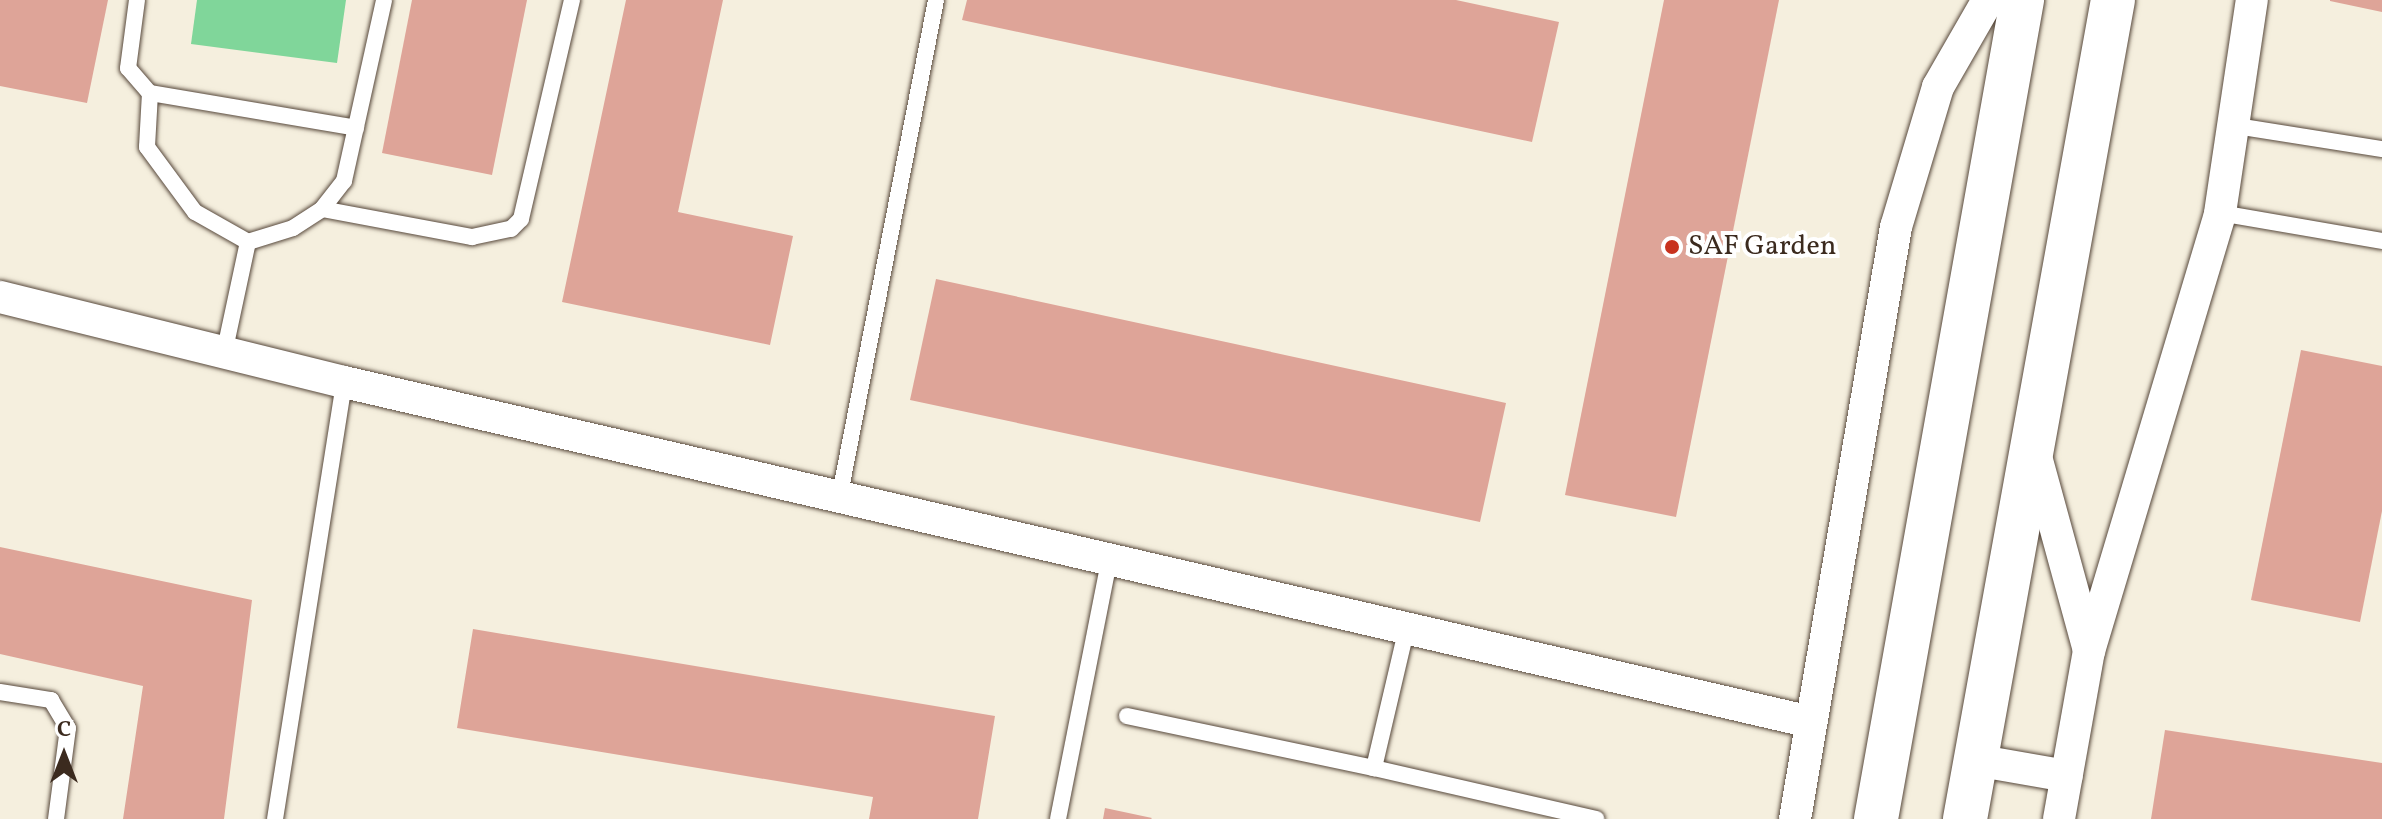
<!DOCTYPE html>
<meta charset="utf-8">
<style>
body{margin:0}
#map{position:relative;width:2382px;height:819px;overflow:hidden;background:#f5efde;font-family:Vollkorn,serif}
div>[style]{position:absolute}
[style*='--x']{left:calc(var(--x)*1px);top:calc(var(--y)*1px);width:calc(var(--w)*1px);rotate:calc(var(--a)*1deg)}
.green>*{inset:0;background:#80d69a}
.building>*{inset:0;background:#dea498}
.roads{filter:drop-shadow(0 0 2px #57483b) drop-shadow(0 0 2px #57483b)}
.service>*{height:16px;margin:-8px;padding:0 8px;transform-origin:8px;border-radius:8px;background:#fff}
.minor>*{height:32px;margin:-16px;padding:0 16px;transform-origin:16px;border-radius:16px;background:#fff}
.secondary>*{height:44px;margin:-22px;padding:0 22px;transform-origin:22px;border-radius:22px;background:#fff}
.dots>*{width:22px;height:22px;translate:-50% -50%;box-sizing:border-box;border:4px solid #fff;border-radius:50%}
span{translate:-50% -50%;white-space:nowrap;text-align:center;line-height:1.15;-webkit-text-stroke:8px #fff;paint-order:stroke}
.poi-label{font-size:28px;color:#3b2a1e}
.left{translate:0 -50%;text-align:left}
.north{position:absolute;left:24px;top:715px;width:80px;height:80px;-webkit-text-stroke:6px #fff;paint-order:stroke;rotate:0deg;font-size:22px;font-weight:700;line-height:32px;text-align:center;color:#3b2a1e}
.north::after{content:'';display:block;margin:auto;width:28px;height:36px;background:#3b2a1e;clip-path:polygon(50% 0,100% 100%,50% 72%,0 100%)}
</style>
<div id="map">
<div class="green">
<div style="clip-path:polygon(197px 0,346px 0,337px 63px,191px 44px)"></div>
</div>
<div class="building">
<div style="clip-path:polygon(0 0,108px 0,87px 103px,0 86px)"></div>
<div style="clip-path:polygon(412px 0,527px 0,492px 175px,382px 153px)"></div>
<div style="clip-path:polygon(626px 0,723px 0,678px 212px,793px 236px,770px 345px,562px 302px)"></div>
<div style="clip-path:polygon(967px 0,1456px 0,1559px 22px,1532px 142px,962px 20px)"></div>
<div style="clip-path:polygon(1664px 0,1779px 0,1676px 517px,1565px 495px)"></div>
<div style="clip-path:polygon(2330px 0,2382px 0,2382px 12px,2330px 1px)"></div>
<div style="clip-path:polygon(936px 279px,1506px 403px,1480px 522px,910px 400px)"></div>
<div style="clip-path:polygon(2301px 350px,2382px 366px,2382px 511px,2360px 622px,2251px 600px)"></div>
<div style="clip-path:polygon(0 547px,252px 600px,224px 819px,123px 819px,143px 686px,0 654px)"></div>
<div style="clip-path:polygon(473px 629px,995px 716px,978px 819px,869px 819px,873px 797px,457px 728px)"></div>
<div style="clip-path:polygon(2165px 730px,2382px 763px,2382px 819px,2151px 819px)"></div>
<div style="clip-path:polygon(1105px 808px,1152px 818px,1151px 819px,1103px 819px)"></div>
</div>
<div class="roads">
<div class="service">
<div style="--x:137;--y:0;--w:69;--a:97.5"></div>
<div style="--x:128;--y:68;--w:33;--a:49"></div>
<div style="--x:150;--y:93;--w:54;--a:93.2"></div>
<div style="--x:147;--y:147;--w:81;--a:53.6"></div>
<div style="--x:195;--y:212;--w:61;--a:29.5"></div>
<div style="--x:150;--y:93;--w:209;--a:9.6"></div>
<div style="--x:2230;--y:125;--w:154;--a:9"></div>
<div style="--x:322;--y:209;--w:153;--a:10.6"></div>
<div style="--x:472;--y:237;--w:40;--a:-12"></div>
<div style="--x:511;--y:229;--w:14;--a:-45"></div>
<div style="--x:521;--y:219;--w:225;--a:-76.9"></div>
<div style="--x:2220;--y:213;--w:164;--a:9.8"></div>
<div style="--x:225;--y:349;--w:109;--a:-77.9"></div>
<div style="--x:248;--y:242;--w:47;--a:-17.3"></div>
<div style="--x:293;--y:228;--w:35;--a:-33"></div>
<div style="--x:322;--y:209;--w:36;--a:-52"></div>
<div style="--x:344;--y:181;--w:185;--a:-77.5"></div>
<div style="--x:840;--y:494;--w:503;--a:-79"></div>
<div style="--x:1407;--y:627;--w:145;--a:103.2"></div>
<div style="--x:1374;--y:768;--w:228;--a:12.9"></div>
<div style="--x:0;--y:692;--w:52;--a:8.9"></div>
<div style="--x:51;--y:700;--w:33;--a:59"></div>
<div style="--x:68;--y:728;--w:92;--a:97.5"></div>
<div style="--x:1127;--y:716;--w:252;--a:11.9"></div>
<div style="--x:275;--y:819;--w:442;--a:-81"></div>
<div style="--x:1058;--y:819;--w:267;--a:-78.8"></div>
</div>
<div class="minor">
<div style="--x:0;--y:297;--w:354;--a:13.9"></div>
<div style="--x:344;--y:382;--w:1506;--a:13.05"></div>
<div style="--x:2035;--y:453;--w:205;--a:74.7"></div>
<div style="--x:1975;--y:760;--w:93;--a:9.9"></div>
<div style="--x:1795;--y:819;--w:601;--a:-80.32"></div>
<div style="--x:1896;--y:227;--w:146;--a:-73.3"></div>
<div style="--x:1938;--y:87;--w:100;--a:-60.1"></div>
<div style="--x:2059;--y:819;--w:171;--a:-79.9"></div>
<div style="--x:2089;--y:651;--w:457;--a:-73.3"></div>
<div style="--x:2220;--y:213;--w:215;--a:-81.5"></div>
</div>
<div class="secondary">
<div style="--x:1876;--y:819;--w:832;--a:-79.89"></div>
<div style="--x:1965;--y:819;--w:832;--a:-79.76"></div>
</div>
</div>
<div class="dots">
<div style="left:1672px;top:247px;background:#c8321e"></div>
</div>
<div class="poi-label">
<span class="left" style="left:1688px;top:247px">SAF Garden</span>
</div>
<div class="north">С</div>
</div>
